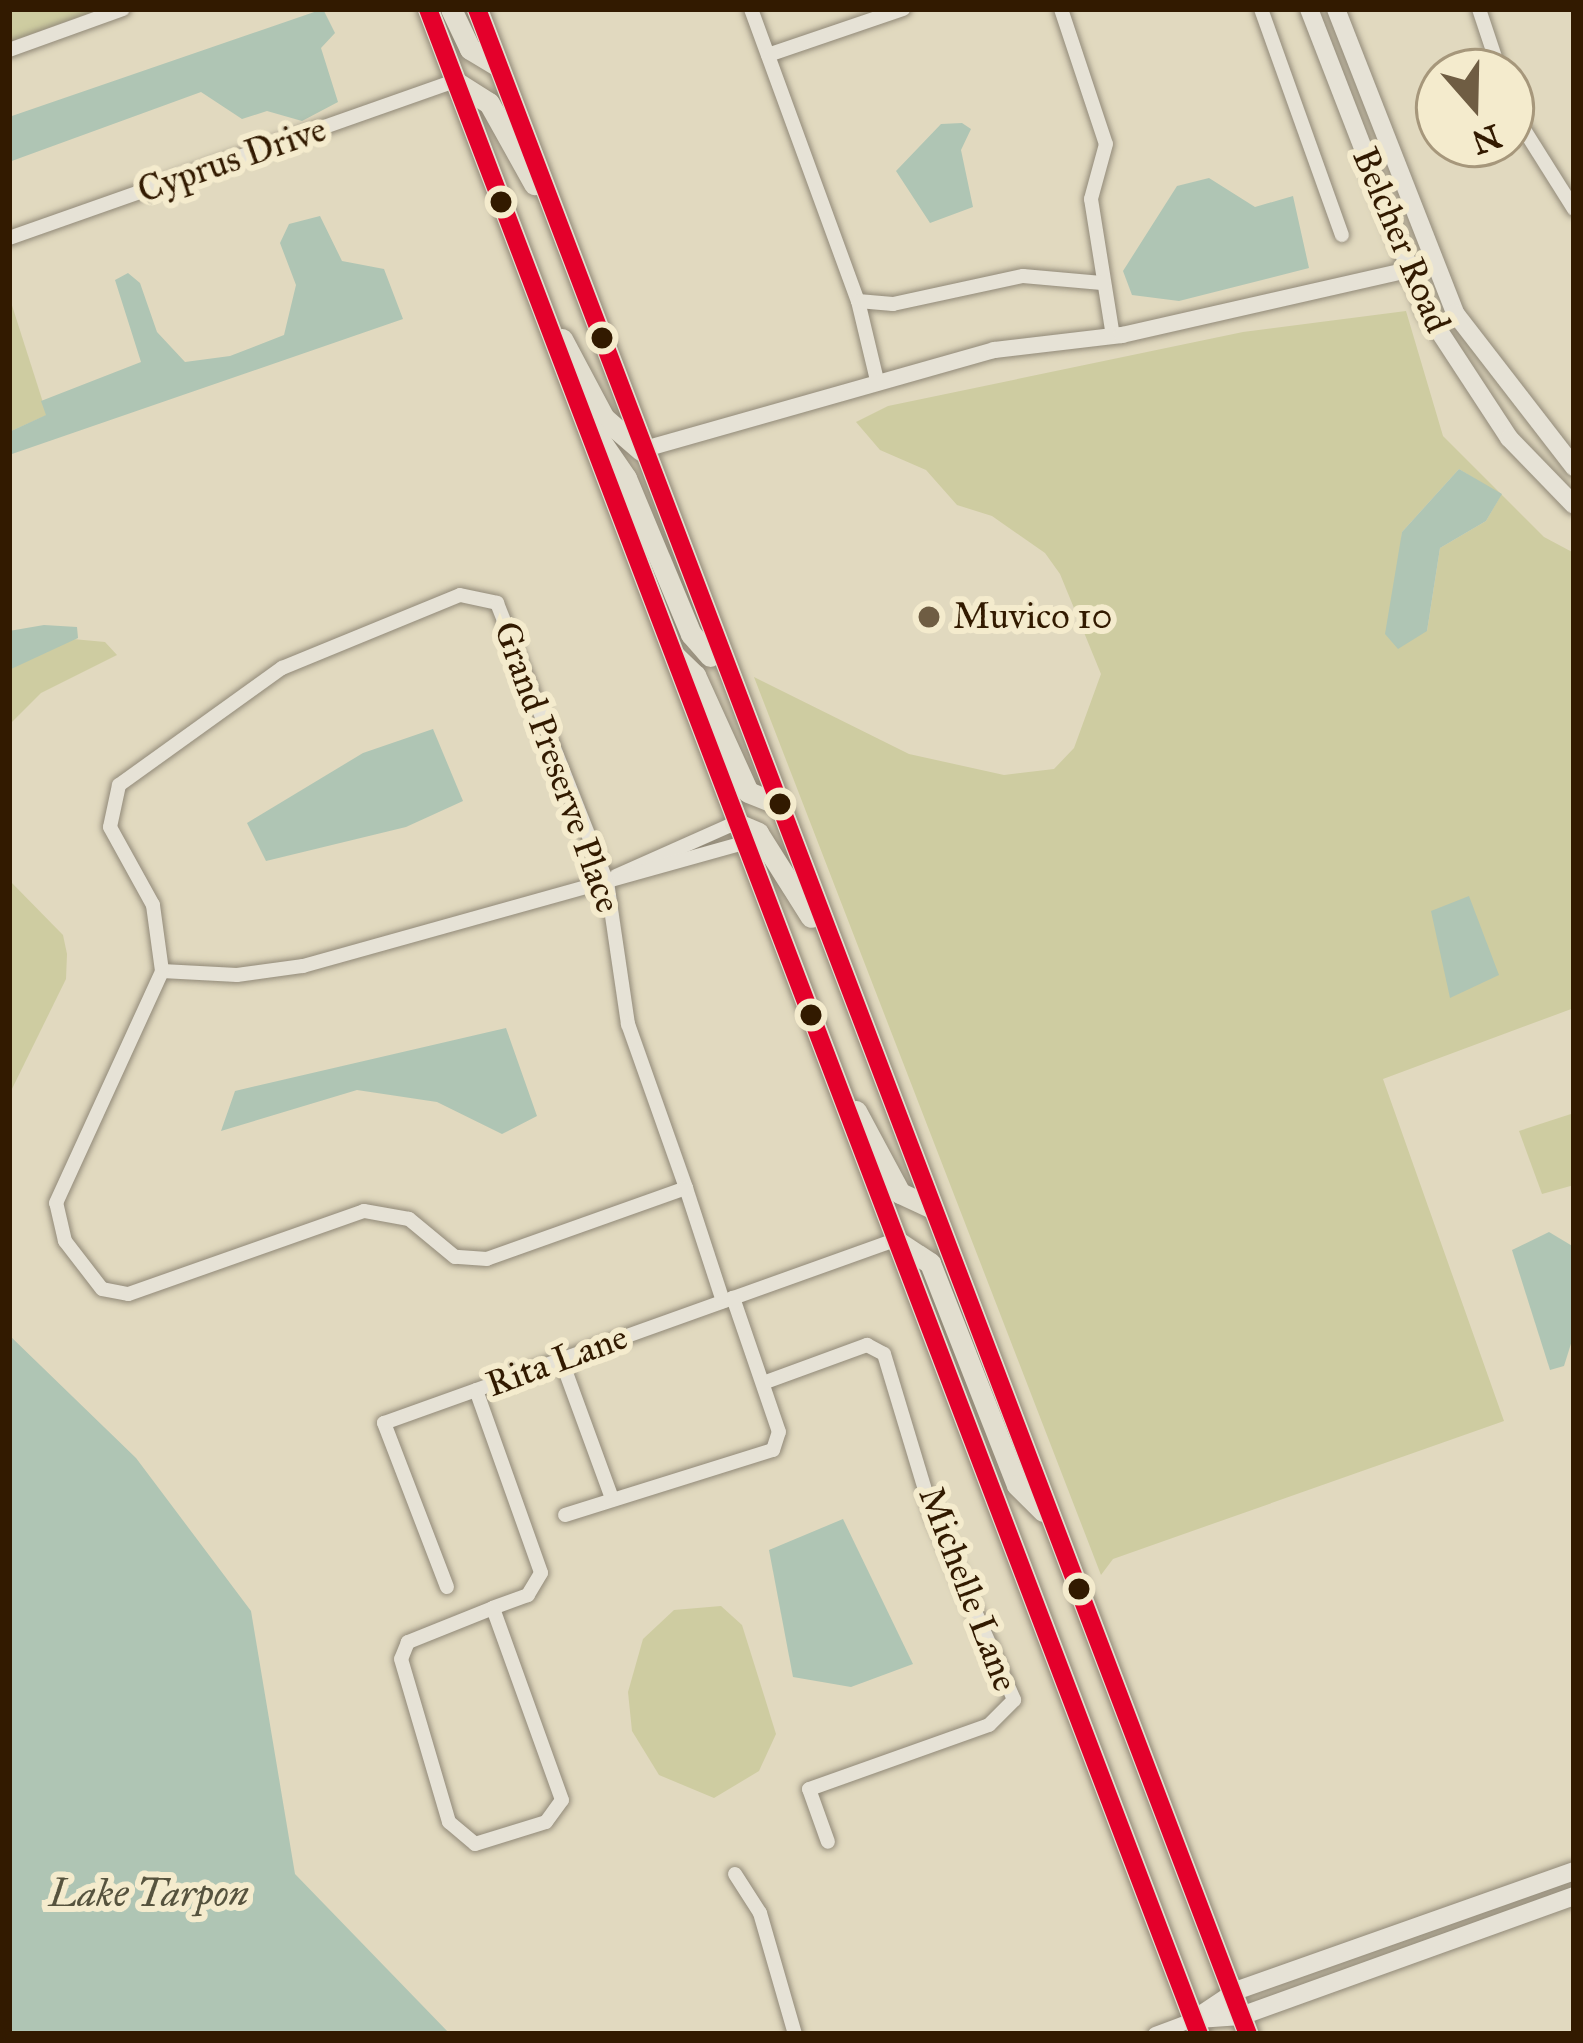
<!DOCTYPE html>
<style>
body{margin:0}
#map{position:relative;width:1583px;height:2043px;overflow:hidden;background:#e1d9bf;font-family:"IM FELL Great Primer",serif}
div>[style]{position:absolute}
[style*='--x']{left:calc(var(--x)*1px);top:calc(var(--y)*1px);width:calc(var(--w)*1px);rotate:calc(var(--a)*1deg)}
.green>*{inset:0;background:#cecca1}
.water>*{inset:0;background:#afc5b4}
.roads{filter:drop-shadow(0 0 3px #918978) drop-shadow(0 0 3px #918978)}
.minor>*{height:14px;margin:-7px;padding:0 7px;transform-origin:7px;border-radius:7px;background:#e6e2d6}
.tertiary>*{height:16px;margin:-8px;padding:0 8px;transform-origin:8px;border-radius:8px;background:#e6e2d6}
.secondary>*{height:18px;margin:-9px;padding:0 9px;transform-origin:9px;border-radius:9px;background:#e6e2d6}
.trunk>*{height:21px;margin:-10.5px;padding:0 10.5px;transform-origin:10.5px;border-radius:10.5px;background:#e2decf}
.bus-1>*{height:18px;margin:-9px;padding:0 9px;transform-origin:9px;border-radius:9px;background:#e4002b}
.dots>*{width:33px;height:33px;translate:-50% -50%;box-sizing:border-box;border:6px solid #f4ebcd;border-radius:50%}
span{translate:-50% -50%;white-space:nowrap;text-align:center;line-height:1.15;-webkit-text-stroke:12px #f4ebcd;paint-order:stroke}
.street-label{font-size:36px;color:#321a00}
.poi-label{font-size:36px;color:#321a00}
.left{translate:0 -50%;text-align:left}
.water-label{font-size:39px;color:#56533e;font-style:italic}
.frame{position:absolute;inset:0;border:12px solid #321a00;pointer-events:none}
.north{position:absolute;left:1415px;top:48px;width:120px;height:120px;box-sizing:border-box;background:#f4ebcd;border:3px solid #a6977b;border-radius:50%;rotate:160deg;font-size:33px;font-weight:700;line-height:48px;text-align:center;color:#321a00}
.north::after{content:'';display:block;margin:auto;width:42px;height:54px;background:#6f5d43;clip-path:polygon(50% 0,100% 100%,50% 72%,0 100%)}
</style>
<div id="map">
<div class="green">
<div style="clip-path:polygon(9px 9px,100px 9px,9px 42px)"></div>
<div style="clip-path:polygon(9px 296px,47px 415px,9px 432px)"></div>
<div style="clip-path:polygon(evenodd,1406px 311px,1443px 436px,1544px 537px,1574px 553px,1574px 1008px,1383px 1079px,1504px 1421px,1113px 1559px,1101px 1575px,754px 677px,909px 754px,1004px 775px,1054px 769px,1074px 748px,1101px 674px,1060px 574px,1045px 553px,992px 516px,957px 505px,926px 470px,880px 450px,856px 422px,888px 406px,1243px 332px,1406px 311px,1459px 469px,1501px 495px,1486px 521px,1440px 548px,1427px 631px,1399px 569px,1402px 532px,1459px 469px)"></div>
<div style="clip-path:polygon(62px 638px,105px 642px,117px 655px,41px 693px,9px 725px,9px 662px)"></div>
<div style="clip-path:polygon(9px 880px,63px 935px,67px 954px,66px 979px,9px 1095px)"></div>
<div style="clip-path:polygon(1574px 1113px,1574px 1185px,1542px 1194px,1519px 1131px)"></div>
<div style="clip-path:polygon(721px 1606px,742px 1625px,776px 1734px,759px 1771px,714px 1798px,659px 1775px,632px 1731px,628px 1692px,643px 1639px,674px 1610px)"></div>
</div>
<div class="water">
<div style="clip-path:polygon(323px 9px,335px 33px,321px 48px,338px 102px,302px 121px,267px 111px,242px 119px,201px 92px,9px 162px,9px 117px)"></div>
<div style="clip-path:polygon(962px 123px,971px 129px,961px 150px,973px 207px,930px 223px,896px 171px,941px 124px)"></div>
<div style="clip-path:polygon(1209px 178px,1255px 207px,1293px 196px,1309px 268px,1179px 301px,1132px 295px,1123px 271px,1177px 186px)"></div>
<div style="clip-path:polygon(320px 216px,342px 261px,384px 269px,403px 319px,9px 455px,9px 432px,46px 415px,41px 401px,141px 362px,115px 280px,128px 273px,140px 283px,157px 332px,185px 362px,230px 356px,284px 335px,296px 285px,280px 243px,289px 224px)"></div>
<div style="clip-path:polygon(1459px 469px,1502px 494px,1486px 521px,1440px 548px,1427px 631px,1398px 649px,1385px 634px,1402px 532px)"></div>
<div style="clip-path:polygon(44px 625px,77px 627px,78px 638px,9px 670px,9px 631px)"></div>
<div style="clip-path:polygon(433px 729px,463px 801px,406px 827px,266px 861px,247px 823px,363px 753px)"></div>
<div style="clip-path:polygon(1469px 896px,1499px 975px,1450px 998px,1431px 911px)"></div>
<div style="clip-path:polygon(506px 1028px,537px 1116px,502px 1134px,437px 1102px,357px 1090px,221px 1131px,235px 1091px)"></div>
<div style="clip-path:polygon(1549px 1232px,1574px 1247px,1574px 1334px,1564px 1366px,1550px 1370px,1512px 1250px)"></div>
<div style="clip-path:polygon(9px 1335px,136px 1458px,251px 1611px,295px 1874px,450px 2034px,9px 2034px)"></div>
<div style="clip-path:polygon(843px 1519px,913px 1664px,851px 1687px,793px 1677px,769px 1550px)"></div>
</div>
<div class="roads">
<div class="minor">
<div style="--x:751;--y:9;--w:311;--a:69.9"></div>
<div style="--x:858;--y:301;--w:81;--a:76.5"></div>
<div style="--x:1061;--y:9;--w:142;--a:71.6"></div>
<div style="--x:1106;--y:144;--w:57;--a:105.3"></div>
<div style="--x:1091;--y:199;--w:139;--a:80.9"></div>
<div style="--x:1261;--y:9;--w:240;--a:70.3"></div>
<div style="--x:1479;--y:9;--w:66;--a:71.6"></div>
<div style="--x:9;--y:50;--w:121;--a:-19.8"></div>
<div style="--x:768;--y:55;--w:143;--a:-18.8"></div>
<div style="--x:1511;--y:109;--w:118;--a:57.8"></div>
<div style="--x:9;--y:238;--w:472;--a:-19.4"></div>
<div style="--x:858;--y:301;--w:35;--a:5"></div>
<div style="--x:893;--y:304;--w:133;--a:-12.2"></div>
<div style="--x:1023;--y:276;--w:79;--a:5.1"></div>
<div style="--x:616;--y:876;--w:130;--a:-24"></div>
<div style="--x:162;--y:971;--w:75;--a:3.1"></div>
<div style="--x:237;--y:975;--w:67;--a:-7.8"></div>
<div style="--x:303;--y:966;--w:457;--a:-15.6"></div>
<div style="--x:686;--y:1188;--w:211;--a:160.4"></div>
<div style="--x:487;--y:1259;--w:32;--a:-176"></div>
<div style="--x:455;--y:1257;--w:60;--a:-140.4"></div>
<div style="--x:409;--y:1219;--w:46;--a:-169.9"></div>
<div style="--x:364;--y:1211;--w:250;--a:160.6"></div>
<div style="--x:128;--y:1294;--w:26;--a:-169"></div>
<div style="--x:102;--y:1289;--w:61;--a:-127.6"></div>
<div style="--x:65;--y:1241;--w:39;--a:-103"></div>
<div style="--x:56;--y:1203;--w:255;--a:-65.4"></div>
<div style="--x:162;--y:971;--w:67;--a:-97.8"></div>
<div style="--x:153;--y:905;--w:89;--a:-118.9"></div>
<div style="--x:110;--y:827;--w:43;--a:-77.9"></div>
<div style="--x:119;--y:785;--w:201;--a:-35.7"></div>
<div style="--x:282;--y:668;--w:192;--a:-22.3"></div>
<div style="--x:460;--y:595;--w:38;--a:12"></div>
<div style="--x:497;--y:603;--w:300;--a:68.5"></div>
<div style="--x:607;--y:882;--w:144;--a:81.6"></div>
<div style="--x:628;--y:1024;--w:174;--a:70.5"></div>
<div style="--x:686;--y:1188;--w:119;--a:71.9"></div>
<div style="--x:561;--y:1359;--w:146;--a:69.9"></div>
<div style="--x:763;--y:1383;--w:111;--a:-20.1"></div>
<div style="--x:867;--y:1345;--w:19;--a:28"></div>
<div style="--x:884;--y:1354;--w:169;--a:73.2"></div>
<div style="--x:933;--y:1516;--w:201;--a:66.2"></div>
<div style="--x:1014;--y:1700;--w:35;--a:135"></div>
<div style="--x:989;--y:1725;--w:191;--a:160.4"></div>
<div style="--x:809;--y:1789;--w:56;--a:70.3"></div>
<div style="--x:476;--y:1390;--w:194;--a:70.4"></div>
<div style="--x:541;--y:1573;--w:26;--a:121"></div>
<div style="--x:528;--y:1595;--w:37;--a:160"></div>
<div style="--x:493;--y:1608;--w:92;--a:158.2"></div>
<div style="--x:408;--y:1642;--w:18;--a:112"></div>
<div style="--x:401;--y:1659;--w:170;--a:73.6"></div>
<div style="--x:449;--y:1822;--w:34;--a:40"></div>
<div style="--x:475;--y:1844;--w:74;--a:-17.2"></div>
<div style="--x:546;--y:1822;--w:27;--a:-54"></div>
<div style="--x:562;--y:1800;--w:204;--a:-109.8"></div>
<div style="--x:565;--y:1515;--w:218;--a:-17.4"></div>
<div style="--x:773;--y:1450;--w:19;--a:-72"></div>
<div style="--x:779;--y:1432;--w:142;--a:-108.9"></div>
<div style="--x:447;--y:1587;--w:176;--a:-111"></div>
<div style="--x:384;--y:1423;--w:543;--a:-19.7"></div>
<div style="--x:735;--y:1874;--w:46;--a:57.3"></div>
<div style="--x:760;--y:1913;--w:126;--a:73.9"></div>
<div style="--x:1155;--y:2034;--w:40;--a:-20.2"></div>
</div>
<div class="tertiary">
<div style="--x:641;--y:450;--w:367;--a:-15.8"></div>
<div style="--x:994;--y:350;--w:129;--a:-6.7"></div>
<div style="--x:1122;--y:335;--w:317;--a:-12.8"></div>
</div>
<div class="secondary">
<div style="--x:1309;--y:9;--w:324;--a:68.8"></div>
<div style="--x:1426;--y:311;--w:152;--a:56.8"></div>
<div style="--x:1509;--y:438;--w:93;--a:45.9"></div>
<div style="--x:1336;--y:9;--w:326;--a:68.6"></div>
<div style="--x:1455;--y:313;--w:195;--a:52.3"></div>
<div style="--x:1198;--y:2019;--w:43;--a:-4"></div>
<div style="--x:1241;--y:2016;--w:354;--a:-19.8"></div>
<div style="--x:1193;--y:2020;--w:54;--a:-33.7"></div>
<div style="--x:1238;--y:1990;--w:356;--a:-19.5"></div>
</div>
<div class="trunk">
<div style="--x:428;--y:9;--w:2167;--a:69.16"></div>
<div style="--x:451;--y:9;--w:44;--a:64.6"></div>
<div style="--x:470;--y:49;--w:33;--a:31"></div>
<div style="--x:477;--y:9;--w:2167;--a:69.16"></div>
<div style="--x:454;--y:81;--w:41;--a:32.2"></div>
<div style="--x:489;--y:103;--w:93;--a:60.9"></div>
<div style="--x:562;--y:339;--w:89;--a:62"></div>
<div style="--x:604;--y:418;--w:49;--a:40.9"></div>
<div style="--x:593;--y:430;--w:58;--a:55.5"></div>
<div style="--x:626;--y:478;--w:169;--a:67.4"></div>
<div style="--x:691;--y:634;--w:29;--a:49"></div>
<div style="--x:675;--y:656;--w:28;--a:44"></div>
<div style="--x:695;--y:675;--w:128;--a:65.6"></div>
<div style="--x:748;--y:792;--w:31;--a:22"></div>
<div style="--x:735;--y:823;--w:25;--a:23"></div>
<div style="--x:758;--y:833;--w:99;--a:57.8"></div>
<div style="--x:856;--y:1111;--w:93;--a:61.8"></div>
<div style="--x:900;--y:1193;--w:35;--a:25"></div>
<div style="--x:895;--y:1240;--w:42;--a:33.3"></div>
<div style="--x:930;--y:1263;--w:238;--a:68.6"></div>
<div style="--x:1017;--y:1485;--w:37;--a:45"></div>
</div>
</div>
<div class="bus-1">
<div style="--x:428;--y:9;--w:2167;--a:69.16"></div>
<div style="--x:477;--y:9;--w:2167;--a:69.16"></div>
</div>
<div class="dots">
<div style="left:501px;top:202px;background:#321a00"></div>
<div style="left:602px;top:338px;background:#321a00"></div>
<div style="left:929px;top:617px;background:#6f5d43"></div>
<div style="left:780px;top:804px;background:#321a00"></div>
<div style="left:811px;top:1015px;background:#321a00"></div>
<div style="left:1079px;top:1589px;background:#321a00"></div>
</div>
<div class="street-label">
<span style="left:232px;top:160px;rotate:-19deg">Cyprus Drive</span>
<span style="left:1401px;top:240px;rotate:67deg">Belcher Road</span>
<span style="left:557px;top:767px;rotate:70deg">Grand Preserve Place</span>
<span style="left:557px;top:1361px;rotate:-20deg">Rita Lane</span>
<span style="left:968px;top:1589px;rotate:69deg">Michelle Lane</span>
</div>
<div class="poi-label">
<span class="left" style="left:953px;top:617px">Muvico 10</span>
</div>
<div class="water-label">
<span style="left:149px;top:1893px">Lake Tarpon</span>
</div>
<div class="frame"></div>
<div class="north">N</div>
</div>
